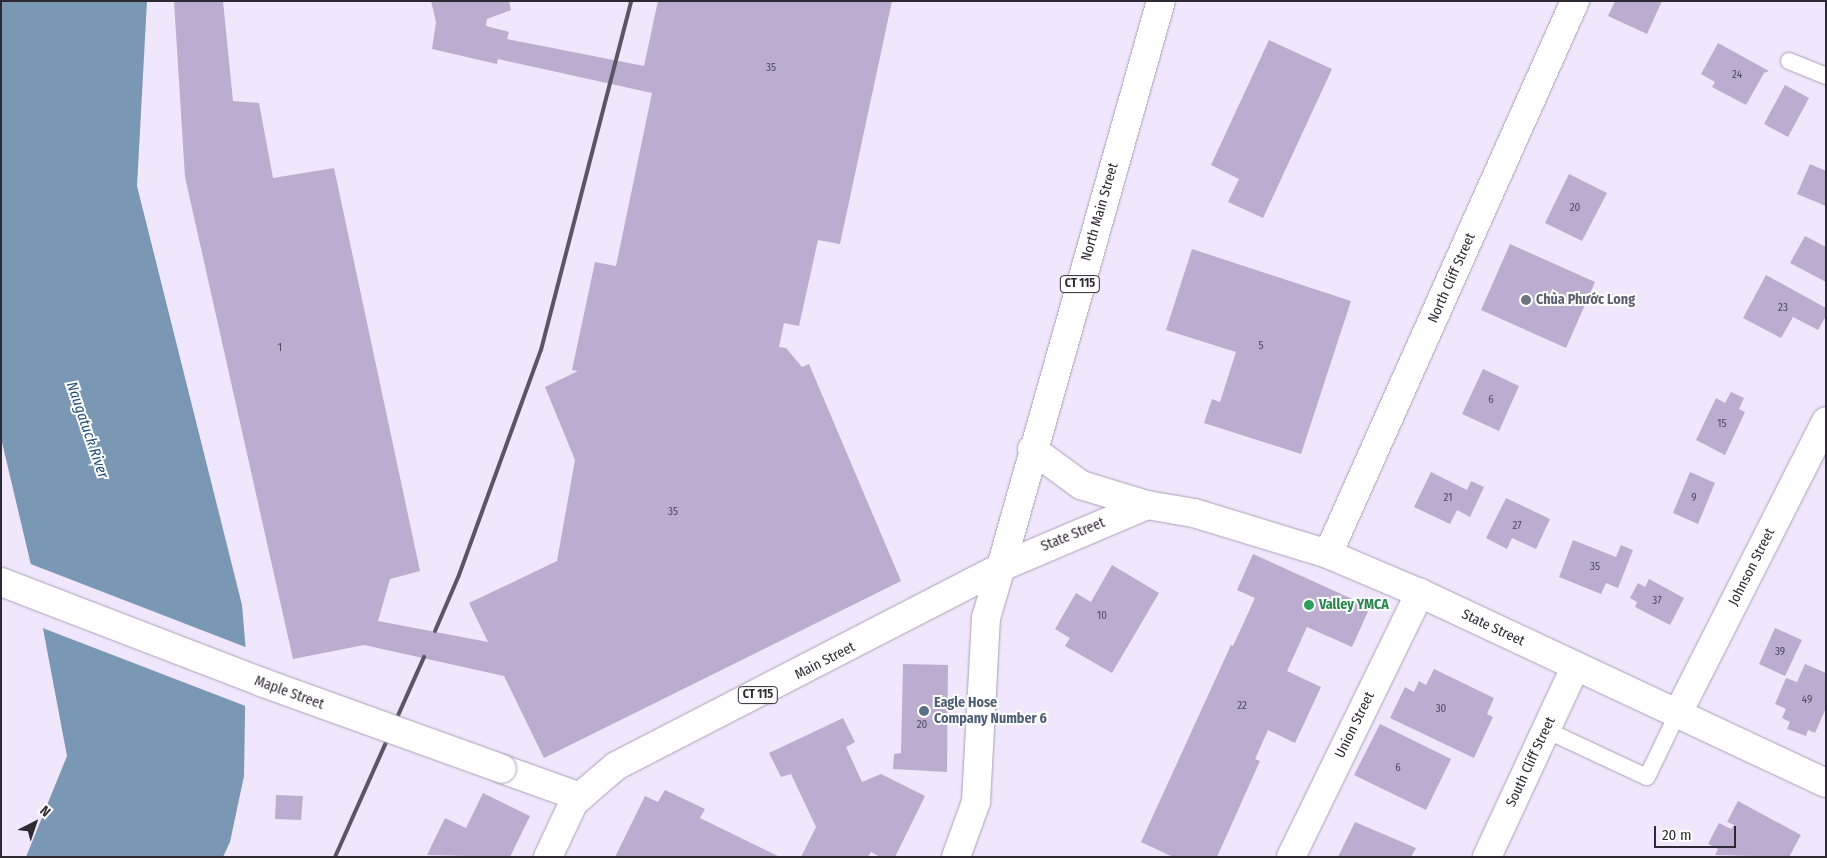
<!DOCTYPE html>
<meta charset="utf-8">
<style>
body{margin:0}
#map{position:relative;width:1827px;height:858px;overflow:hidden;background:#f0e7fc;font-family:"Fira Sans Condensed",sans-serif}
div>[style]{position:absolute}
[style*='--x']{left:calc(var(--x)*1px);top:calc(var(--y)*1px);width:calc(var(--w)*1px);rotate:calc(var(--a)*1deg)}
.water>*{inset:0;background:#7a97b4}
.pier>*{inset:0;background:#f0e7fc}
.building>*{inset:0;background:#bcacd0}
.roads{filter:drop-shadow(0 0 1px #aa9fb8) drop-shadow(0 0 1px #aa9fb8)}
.lane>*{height:16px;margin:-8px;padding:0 8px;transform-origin:8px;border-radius:8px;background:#fff}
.street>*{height:28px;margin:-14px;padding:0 14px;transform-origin:14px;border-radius:14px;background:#fff}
.secondary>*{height:28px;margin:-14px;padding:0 14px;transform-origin:14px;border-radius:14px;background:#fff}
.primary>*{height:28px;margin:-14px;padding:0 14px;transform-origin:14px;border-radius:14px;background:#fff}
.rail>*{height:4px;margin:-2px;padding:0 2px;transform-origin:2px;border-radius:2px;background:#5b5663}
.bridges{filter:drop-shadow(0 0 1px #aa9fb8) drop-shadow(0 0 1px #aa9fb8)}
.secondary-bridge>*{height:28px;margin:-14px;padding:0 14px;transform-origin:14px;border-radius:14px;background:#fff}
.dots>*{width:14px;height:14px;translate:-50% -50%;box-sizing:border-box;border:2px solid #fff;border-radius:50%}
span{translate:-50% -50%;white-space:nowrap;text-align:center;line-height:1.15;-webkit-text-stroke:4px #fff;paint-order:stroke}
.number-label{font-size:11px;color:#524a5b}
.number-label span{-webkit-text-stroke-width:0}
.shield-label span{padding:1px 4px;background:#fff;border:1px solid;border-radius:4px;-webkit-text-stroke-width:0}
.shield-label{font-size:12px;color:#2e2a34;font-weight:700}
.street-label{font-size:14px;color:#2e2a34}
.worship-label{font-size:14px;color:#5b616d;font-weight:700}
.left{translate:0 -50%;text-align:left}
.leisure-label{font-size:14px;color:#27864d;font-weight:700}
.service-label{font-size:14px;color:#4e5e75;font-weight:700}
.water-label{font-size:15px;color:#234f78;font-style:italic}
.frame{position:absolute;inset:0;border:2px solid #2e2a34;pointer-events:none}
.north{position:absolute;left:10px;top:798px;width:50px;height:50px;-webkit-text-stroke:4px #fff;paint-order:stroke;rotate:41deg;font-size:14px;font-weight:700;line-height:20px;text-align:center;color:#2e2a34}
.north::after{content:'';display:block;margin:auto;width:18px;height:22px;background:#2e2a34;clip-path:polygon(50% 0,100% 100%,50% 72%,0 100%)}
.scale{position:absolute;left:1654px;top:826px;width:82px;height:22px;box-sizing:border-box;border:2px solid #2e2a34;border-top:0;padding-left:6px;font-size:15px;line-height:18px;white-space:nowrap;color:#2e2a34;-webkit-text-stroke:4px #fff;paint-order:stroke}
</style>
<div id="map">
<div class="water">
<div style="clip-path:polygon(1px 1px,147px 1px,137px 186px,242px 605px,246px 652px,244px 776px,230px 842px,223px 857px,26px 857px,67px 756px,31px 565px,1px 438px)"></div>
</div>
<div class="pier">
<div style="clip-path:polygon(28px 563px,248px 648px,248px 707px,40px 627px)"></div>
</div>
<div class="building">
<div style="clip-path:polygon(174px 1px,223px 1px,233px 101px,259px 103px,273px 178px,334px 168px,420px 571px,390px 579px,378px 621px,488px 642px,469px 603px,557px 561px,575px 460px,545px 387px,578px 371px,572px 370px,595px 262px,616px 266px,652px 93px,498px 59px,497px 64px,432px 49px,436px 22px,431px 1px,509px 1px,511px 10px,487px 19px,486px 26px,509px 32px,507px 39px,644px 66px,658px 1px,892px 1px,840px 244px,818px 240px,799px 326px,784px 323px,779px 347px,786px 348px,802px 367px,809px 364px,901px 581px,544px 758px,504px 676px,364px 645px,293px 659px,185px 177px)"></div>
<div style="clip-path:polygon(1615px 1px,1662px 1px,1647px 34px,1608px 16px)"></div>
<div style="clip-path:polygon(1269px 40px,1332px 69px,1263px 218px,1228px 202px,1239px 179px,1211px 165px)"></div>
<div style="clip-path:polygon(1718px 43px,1769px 71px,1764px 73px,1746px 105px,1712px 87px,1715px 82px,1701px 74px)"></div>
<div style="clip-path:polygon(1785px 85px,1809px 98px,1788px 137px,1764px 124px)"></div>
<div style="clip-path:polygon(1810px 164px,1826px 171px,1826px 206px,1797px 194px)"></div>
<div style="clip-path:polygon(1569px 174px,1607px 193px,1582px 241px,1545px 223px)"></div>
<div style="clip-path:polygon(1805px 236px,1826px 247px,1826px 282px,1790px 263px)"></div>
<div style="clip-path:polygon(1510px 244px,1595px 282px,1566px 348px,1481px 310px)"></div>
<div style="clip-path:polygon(1192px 249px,1351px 301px,1301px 454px,1204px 423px,1212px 399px,1220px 402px,1236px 352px,1166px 330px)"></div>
<div style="clip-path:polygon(1766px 275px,1826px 308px,1826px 316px,1818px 330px,1793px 317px,1781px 338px,1743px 318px)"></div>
<div style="clip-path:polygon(1483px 369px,1519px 386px,1499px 431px,1462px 414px)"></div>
<div style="clip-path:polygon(1731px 392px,1744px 398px,1739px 409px,1745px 412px,1725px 455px,1696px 440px,1716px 398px,1725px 403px)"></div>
<div style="clip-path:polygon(1431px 472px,1467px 490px,1471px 481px,1484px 487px,1470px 517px,1457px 510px,1450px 524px,1414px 507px)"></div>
<div style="clip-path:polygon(1690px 472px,1715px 483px,1698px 524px,1673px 513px)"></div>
<div style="clip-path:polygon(1506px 498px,1550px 519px,1536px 549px,1512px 538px,1507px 549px,1486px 538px)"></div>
<div style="clip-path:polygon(1573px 540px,1616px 557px,1621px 545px,1633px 550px,1618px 588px,1606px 583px,1601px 594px,1559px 577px)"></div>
<div style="clip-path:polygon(1253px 554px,1370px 607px,1352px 647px,1307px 627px,1287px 671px,1321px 687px,1295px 743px,1268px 730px,1255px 759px,1260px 761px,1217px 857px,1173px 857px,1141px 842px,1231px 645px,1233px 646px,1255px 598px,1237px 590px)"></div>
<div style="clip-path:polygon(1112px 565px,1159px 593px,1112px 673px,1065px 646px,1070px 638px,1055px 629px,1076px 593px,1091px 602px)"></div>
<div style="clip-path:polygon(1649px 579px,1684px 598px,1670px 625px,1635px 607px,1637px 602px,1630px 598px,1638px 583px,1645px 587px)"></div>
<div style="clip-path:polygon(1775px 628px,1802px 640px,1785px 676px,1759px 664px)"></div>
<div style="clip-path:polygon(903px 664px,948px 665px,947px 772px,893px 769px,894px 754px,901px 753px)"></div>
<div style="clip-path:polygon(1805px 664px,1826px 673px,1826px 708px,1815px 733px,1808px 730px,1806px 736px,1787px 729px,1790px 722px,1782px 718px,1786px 709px,1775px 704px,1786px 678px,1797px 682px)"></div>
<div style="clip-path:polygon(1434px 669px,1494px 698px,1487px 714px,1493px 717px,1474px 758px,1390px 718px,1405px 687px,1414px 692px,1419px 681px,1426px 685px)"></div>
<div style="clip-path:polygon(843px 718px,855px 742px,846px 747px,862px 782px,881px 774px,925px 796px,895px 857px,880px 857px,871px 852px,868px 857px,801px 857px,816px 827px,791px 774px,781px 777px,769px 753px)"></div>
<div style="clip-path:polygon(1380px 724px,1451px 759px,1426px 810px,1354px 775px)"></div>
<div style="clip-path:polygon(665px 790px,705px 809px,700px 818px,780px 857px,615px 857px,645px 796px,658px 802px)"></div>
<div style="clip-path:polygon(483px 793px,530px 816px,510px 857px,427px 855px,445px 818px,466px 828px)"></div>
<div style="clip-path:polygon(276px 795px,303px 796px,301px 820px,275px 819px)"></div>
<div style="clip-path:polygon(1738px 801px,1801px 835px,1789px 857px,1715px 855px,1718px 849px,1708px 844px,1719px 823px,1731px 829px,1734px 825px,1727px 822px)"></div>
<div style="clip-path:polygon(1355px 822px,1416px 848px,1411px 857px,1338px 857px)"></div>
</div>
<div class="roads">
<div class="lane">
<div style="--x:1789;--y:61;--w:40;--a:22"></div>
<div style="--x:1546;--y:730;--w:111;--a:25"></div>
<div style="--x:1647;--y:777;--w:71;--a:-64.2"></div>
</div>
<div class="street">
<div style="--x:1328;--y:554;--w:606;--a:-65.93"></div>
<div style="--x:1678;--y:713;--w:327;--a:-63.1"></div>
<div style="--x:956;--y:857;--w:59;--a:-70"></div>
<div style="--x:976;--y:802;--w:184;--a:-86.9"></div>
<div style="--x:986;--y:618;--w:53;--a:-73.6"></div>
<div style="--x:1291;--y:857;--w:294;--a:-64"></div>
</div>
<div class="secondary">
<div style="--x:1032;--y:449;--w:61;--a:36.3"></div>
<div style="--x:1081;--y:485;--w:69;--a:16.9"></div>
<div style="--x:1001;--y:567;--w:159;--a:-23"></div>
<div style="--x:1147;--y:505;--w:48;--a:9.7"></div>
<div style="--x:1194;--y:513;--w:140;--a:17"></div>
<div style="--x:1328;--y:554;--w:100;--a:23"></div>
<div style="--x:1420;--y:593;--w:448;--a:25.1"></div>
<div style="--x:502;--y:769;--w:83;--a:19.7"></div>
<div style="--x:1487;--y:857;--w:209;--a:-65.1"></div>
</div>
<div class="primary">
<div style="--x:548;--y:857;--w:61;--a:-64.7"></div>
<div style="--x:574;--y:802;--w:55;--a:-40.6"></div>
<div style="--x:616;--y:766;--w:433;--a:-27.3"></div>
<div style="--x:1001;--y:567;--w:588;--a:-74.22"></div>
</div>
</div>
<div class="rail">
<div style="--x:435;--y:631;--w:61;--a:-66.8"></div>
<div style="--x:459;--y:575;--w:239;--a:-70"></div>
<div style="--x:541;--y:350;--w:360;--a:-75.5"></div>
<div style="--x:335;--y:857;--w:219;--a:-66"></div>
</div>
<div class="bridges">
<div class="secondary-bridge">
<div style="--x:1;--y:582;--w:279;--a:21"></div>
<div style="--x:261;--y:682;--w:256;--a:19.8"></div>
</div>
</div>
<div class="dots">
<div style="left:1526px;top:300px;background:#6b7280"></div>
<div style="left:1309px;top:605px;background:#2e9e5b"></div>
<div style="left:924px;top:711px;background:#5c6f8a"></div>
</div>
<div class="number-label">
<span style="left:771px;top:68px">35</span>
<span style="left:1737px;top:75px">24</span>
<span style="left:1575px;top:208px">20</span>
<span style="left:1783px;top:308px">23</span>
<span style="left:1261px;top:346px">5</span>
<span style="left:280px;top:348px">1</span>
<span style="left:1491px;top:400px">6</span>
<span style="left:1722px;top:424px">15</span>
<span style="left:1448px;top:498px">21</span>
<span style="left:1694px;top:498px">9</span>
<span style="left:673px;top:512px">35</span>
<span style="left:1517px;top:526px">27</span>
<span style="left:1595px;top:567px">35</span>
<span style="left:1657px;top:601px">37</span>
<span style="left:1102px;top:616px">10</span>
<span style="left:1780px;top:652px">39</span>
<span style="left:1807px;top:700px">49</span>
<span style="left:1242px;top:706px">22</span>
<span style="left:1441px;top:709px">30</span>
<span style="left:922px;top:725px">20</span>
<span style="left:1398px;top:768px">6</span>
</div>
<div class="shield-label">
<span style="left:1080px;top:284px">CT 115</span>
<span style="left:758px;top:695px">CT 115</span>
</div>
<div class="street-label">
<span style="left:1100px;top:212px;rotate:-74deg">North Main Street</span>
<span style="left:1452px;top:278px;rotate:-66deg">North Cliff Street</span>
<span style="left:1073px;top:535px;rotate:-22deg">State Street</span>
<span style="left:1752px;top:567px;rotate:-63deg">Johnson Street</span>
<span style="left:1493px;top:628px;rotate:25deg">State Street</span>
<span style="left:825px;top:661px;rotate:-27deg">Main Street</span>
<span style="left:289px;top:693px;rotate:20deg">Maple Street</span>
<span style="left:1355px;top:725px;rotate:-64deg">Union Street</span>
<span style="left:1531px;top:762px;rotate:-65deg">South Cliff Street</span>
</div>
<div class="worship-label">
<span class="left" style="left:1536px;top:300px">Chùa Phước Long</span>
</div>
<div class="leisure-label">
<span class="left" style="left:1319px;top:605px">Valley YMCA</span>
</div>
<div class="service-label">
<span class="left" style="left:934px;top:711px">Eagle Hose<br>Company Number 6</span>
</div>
<div class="water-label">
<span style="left:87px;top:430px;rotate:71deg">Naugatuck River</span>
</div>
<div class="frame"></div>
<div class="north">N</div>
<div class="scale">20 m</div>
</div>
